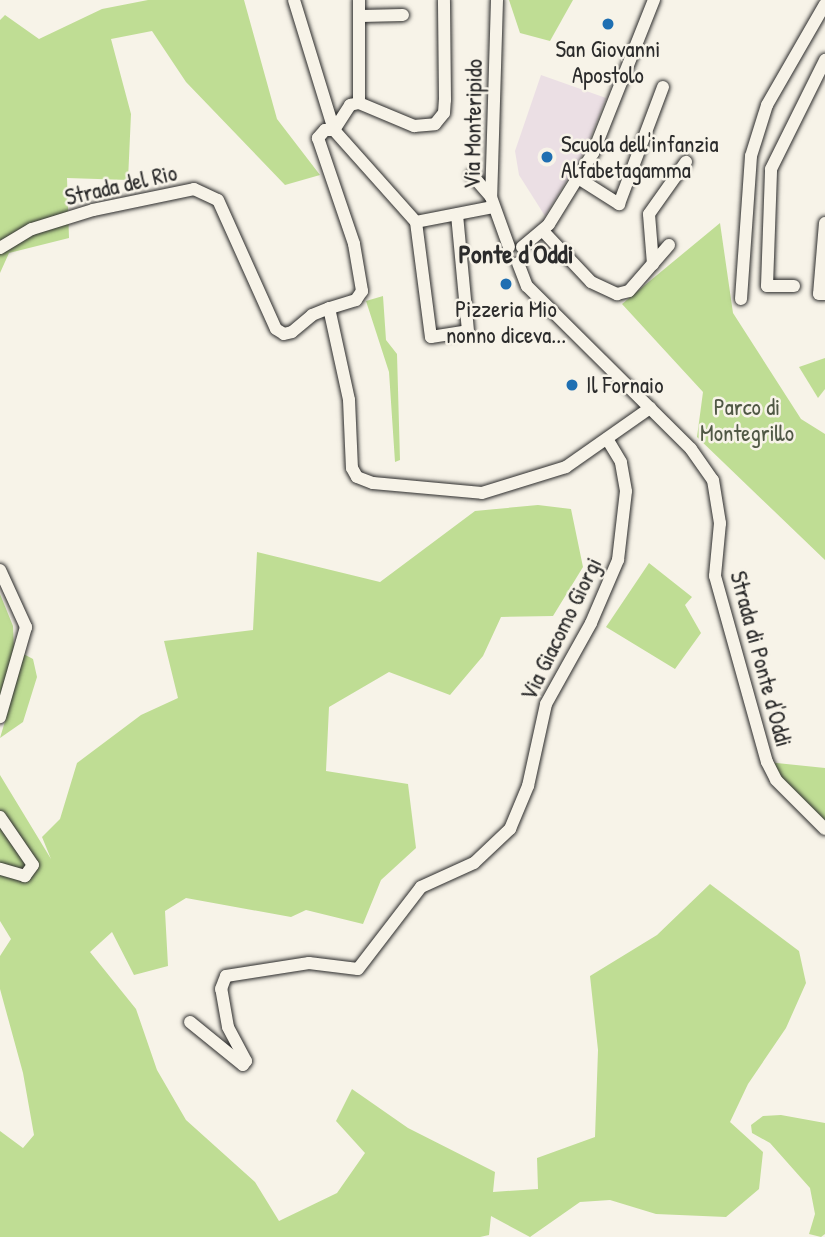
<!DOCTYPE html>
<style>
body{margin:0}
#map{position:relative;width:825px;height:1237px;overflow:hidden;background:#f7f3e8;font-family:"Patrick Hand",sans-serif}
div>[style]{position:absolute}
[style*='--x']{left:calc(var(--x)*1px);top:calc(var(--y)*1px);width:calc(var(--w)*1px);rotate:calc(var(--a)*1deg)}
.built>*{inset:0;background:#ebdfe4}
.green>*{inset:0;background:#bfdd94}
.roads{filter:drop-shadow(0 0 2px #2b2b2b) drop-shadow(0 0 2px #2b2b2b)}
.minor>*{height:12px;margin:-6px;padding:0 6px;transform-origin:6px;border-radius:6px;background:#f7f3e8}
.dots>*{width:19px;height:19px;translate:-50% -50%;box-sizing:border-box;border:4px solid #f7f3e8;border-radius:50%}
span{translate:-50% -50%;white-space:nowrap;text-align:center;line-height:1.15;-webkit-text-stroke:5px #f7f3e8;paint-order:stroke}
.poi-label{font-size:23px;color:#2b2b2b}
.left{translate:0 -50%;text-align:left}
.street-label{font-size:23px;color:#2b2b2b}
.park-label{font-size:23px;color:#505845}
.quarter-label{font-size:26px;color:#2b2b2b;font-weight:700}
</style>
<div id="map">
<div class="built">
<div style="clip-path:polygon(541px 75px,606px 98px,586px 149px,545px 216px,519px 175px,515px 151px)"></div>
</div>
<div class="green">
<div style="clip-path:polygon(148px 0,244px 0,277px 119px,320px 175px,285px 185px,186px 82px,152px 31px,111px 39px,131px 114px,128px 180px,67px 178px,69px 238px,9px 253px,0 273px,0 20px,5px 15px,39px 39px,102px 9px)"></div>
<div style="clip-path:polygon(509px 0,573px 0,550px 41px,520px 33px)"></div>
<div style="clip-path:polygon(720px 223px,733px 313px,801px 419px,825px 434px,825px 560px,697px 437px,703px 392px,622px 304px)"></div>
<div style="clip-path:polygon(383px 296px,386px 340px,397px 354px,400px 460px,395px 462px,389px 372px,366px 301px)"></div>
<div style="clip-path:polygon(825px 358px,825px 389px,818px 398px,799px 367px)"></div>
<div style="clip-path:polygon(538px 505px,571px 509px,583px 567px,553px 616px,501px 617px,483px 656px,450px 695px,389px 672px,329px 707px,326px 771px,408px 784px,416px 848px,381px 880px,363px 924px,306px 910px,291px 917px,186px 898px,165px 911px,168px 966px,134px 975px,112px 932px,90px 952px,136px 1009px,157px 1070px,186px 1120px,255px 1182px,279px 1221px,337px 1193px,365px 1153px,336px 1121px,352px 1089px,408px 1128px,495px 1172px,493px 1192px,538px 1189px,537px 1158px,595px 1137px,598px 1050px,590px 976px,657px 935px,710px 884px,799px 951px,806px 983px,786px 1028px,748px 1084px,730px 1122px,763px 1152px,759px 1189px,726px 1217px,656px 1214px,610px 1200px,580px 1202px,530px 1237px,491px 1216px,489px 1235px,480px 1237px,0 1237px,0 1131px,23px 1148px,34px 1135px,23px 1073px,0 989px,0 956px,11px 939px,0 921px,0 775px,51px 859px,42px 837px,60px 819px,77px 763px,141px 715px,178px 698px,164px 641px,253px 630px,257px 552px,380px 582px,475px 511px)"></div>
<div style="clip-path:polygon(649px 563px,692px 597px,685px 605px,701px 633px,675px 669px,606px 627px)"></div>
<div style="clip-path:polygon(0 594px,13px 626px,14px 649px,33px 659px,37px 677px,23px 722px,0 738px,6px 718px,0 709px)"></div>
<div style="clip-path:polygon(767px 762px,825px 768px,825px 829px)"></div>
<div style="clip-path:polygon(781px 1115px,825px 1123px,825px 1234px,821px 1237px,809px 1234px,815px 1214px,810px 1188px,770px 1143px,752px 1133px,751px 1125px,763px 1116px)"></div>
</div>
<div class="roads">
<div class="minor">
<div style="--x:294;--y:0;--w:136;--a:72.9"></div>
<div style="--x:497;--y:0;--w:197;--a:91.7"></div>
<div style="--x:491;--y:197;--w:53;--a:70.2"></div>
<div style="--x:361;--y:16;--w:42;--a:-1.4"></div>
<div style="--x:359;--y:103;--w:103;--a:-90"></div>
<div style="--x:334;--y:130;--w:30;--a:-57"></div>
<div style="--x:350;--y:105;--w:9;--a:-13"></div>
<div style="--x:359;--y:103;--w:60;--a:22.7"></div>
<div style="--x:414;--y:126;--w:21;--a:-5"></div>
<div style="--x:435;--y:124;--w:14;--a:-51"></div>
<div style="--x:444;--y:113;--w:13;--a:-86"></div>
<div style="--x:445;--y:100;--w:100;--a:-90.6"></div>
<div style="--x:472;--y:175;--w:29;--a:49"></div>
<div style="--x:578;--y:178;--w:49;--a:32.4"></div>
<div style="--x:619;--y:204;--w:125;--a:-69.4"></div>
<div style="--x:493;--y:207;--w:78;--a:169"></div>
<div style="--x:416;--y:222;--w:123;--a:-131.7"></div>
<div style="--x:334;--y:130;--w:9;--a:180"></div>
<div style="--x:325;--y:130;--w:11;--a:131"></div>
<div style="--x:318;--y:138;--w:112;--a:71.2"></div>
<div style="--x:354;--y:244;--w:48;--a:80.3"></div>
<div style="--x:362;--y:291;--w:11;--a:124"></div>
<div style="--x:356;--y:300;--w:28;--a:163"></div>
<div style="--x:329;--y:308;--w:94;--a:77.7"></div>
<div style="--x:349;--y:400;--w:68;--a:87.5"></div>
<div style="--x:352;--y:468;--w:10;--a:61"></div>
<div style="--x:357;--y:477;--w:17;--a:21"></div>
<div style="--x:373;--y:483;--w:109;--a:5.2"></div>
<div style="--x:482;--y:493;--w:88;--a:-17.2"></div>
<div style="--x:566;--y:467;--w:103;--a:-35.1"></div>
<div style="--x:416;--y:222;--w:116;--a:82.6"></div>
<div style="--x:431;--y:337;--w:37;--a:-9"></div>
<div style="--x:468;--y:331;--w:117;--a:-95.4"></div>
<div style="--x:825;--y:223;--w:71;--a:94.8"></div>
<div style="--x:819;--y:294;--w:6;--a:0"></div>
<div style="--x:543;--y:231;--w:70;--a:46.7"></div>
<div style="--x:591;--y:282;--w:29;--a:25"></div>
<div style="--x:617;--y:294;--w:12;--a:-14"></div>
<div style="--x:629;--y:291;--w:61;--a:-49"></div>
<div style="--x:522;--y:247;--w:35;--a:-40"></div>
<div style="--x:549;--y:224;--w:84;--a:-58.2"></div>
<div style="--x:593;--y:153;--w:165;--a:-68.3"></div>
<div style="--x:0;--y:248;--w:37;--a:-31"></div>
<div style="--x:32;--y:229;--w:64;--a:-17.3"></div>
<div style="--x:93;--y:210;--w:103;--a:-11.7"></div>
<div style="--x:194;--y:189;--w:26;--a:25"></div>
<div style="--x:218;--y:200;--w:141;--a:65.8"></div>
<div style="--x:276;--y:329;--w:9;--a:32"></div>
<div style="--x:284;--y:334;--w:8;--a:-14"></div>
<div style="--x:292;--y:332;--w:26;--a:-40"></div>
<div style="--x:312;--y:315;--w:18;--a:-22"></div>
<div style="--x:518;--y:263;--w:25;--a:69"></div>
<div style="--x:527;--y:286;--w:231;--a:44.8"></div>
<div style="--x:691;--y:449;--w:38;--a:55"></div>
<div style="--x:713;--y:480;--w:44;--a:80.8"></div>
<div style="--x:720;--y:523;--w:53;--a:95.4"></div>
<div style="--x:715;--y:576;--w:193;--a:74.4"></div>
<div style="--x:767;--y:762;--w:20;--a:63"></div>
<div style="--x:776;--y:780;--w:69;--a:45"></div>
<div style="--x:653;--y:264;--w:50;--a:-94.6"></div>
<div style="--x:649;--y:214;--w:64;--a:-54.6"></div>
<div style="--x:794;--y:286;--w:27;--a:180"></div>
<div style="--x:767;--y:286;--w:117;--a:-88"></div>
<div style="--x:771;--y:169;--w:122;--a:-63.6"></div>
<div style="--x:741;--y:299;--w:143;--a:-86"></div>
<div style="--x:751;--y:156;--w:53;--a:-72.6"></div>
<div style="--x:767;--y:105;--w:116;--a:-60.1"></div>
<div style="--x:0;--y:570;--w:63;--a:65.5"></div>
<div style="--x:26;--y:627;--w:94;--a:106.1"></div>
<div style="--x:0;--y:817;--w:58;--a:55.5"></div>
<div style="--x:33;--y:865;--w:14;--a:126"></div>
<div style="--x:25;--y:876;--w:26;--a:-164"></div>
<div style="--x:190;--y:1022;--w:68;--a:39.1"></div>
<div style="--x:243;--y:1065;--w:5;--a:-53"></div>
<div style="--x:246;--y:1061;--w:38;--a:-118"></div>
<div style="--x:228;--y:1027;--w:39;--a:-100"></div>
<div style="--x:221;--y:989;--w:14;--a:-69"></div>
<div style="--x:226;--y:976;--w:84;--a:-8.9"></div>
<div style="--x:309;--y:963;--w:49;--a:7"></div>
<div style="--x:358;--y:969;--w:103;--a:-52.5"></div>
<div style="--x:421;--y:887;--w:58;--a:-24.4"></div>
<div style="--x:474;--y:863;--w:50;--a:-43.4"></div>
<div style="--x:510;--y:829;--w:47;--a:-67.3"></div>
<div style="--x:528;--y:786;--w:84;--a:-77.6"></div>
<div style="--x:546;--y:704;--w:93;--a:-60.9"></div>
<div style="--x:591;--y:623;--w:69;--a:-66.8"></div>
<div style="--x:618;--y:560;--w:69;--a:-83.4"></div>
<div style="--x:626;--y:491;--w:29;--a:-100"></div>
<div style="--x:621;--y:462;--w:27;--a:-121"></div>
</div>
</div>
<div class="dots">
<div style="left:608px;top:24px;background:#1f6fb2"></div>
<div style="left:547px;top:157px;background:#1f6fb2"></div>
<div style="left:506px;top:284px;background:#1f6fb2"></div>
<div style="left:572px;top:385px;background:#1f6fb2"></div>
</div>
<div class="poi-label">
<span style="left:608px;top:62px">San Giovanni<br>Apostolo</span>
<span class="left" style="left:561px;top:157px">Scuola dell'infanzia<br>Alfabetagamma</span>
<span style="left:506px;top:322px">Pizzeria Mio<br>nonno diceva...</span>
<span class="left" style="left:586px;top:385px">Il Fornaio</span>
</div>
<div class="street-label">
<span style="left:473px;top:124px;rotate:-89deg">Via Monteripido</span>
<span style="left:121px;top:185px;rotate:-13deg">Strada del Rio</span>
<span style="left:561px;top:629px;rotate:-64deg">Via Giacomo Giorgi</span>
<span style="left:761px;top:659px;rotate:75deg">Strada di Ponte d'Oddi</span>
</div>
<div class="park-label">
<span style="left:747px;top:420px">Parco di<br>Montegrillo</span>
</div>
<div class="quarter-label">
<span style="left:516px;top:254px">Ponte d'Oddi</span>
</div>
</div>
